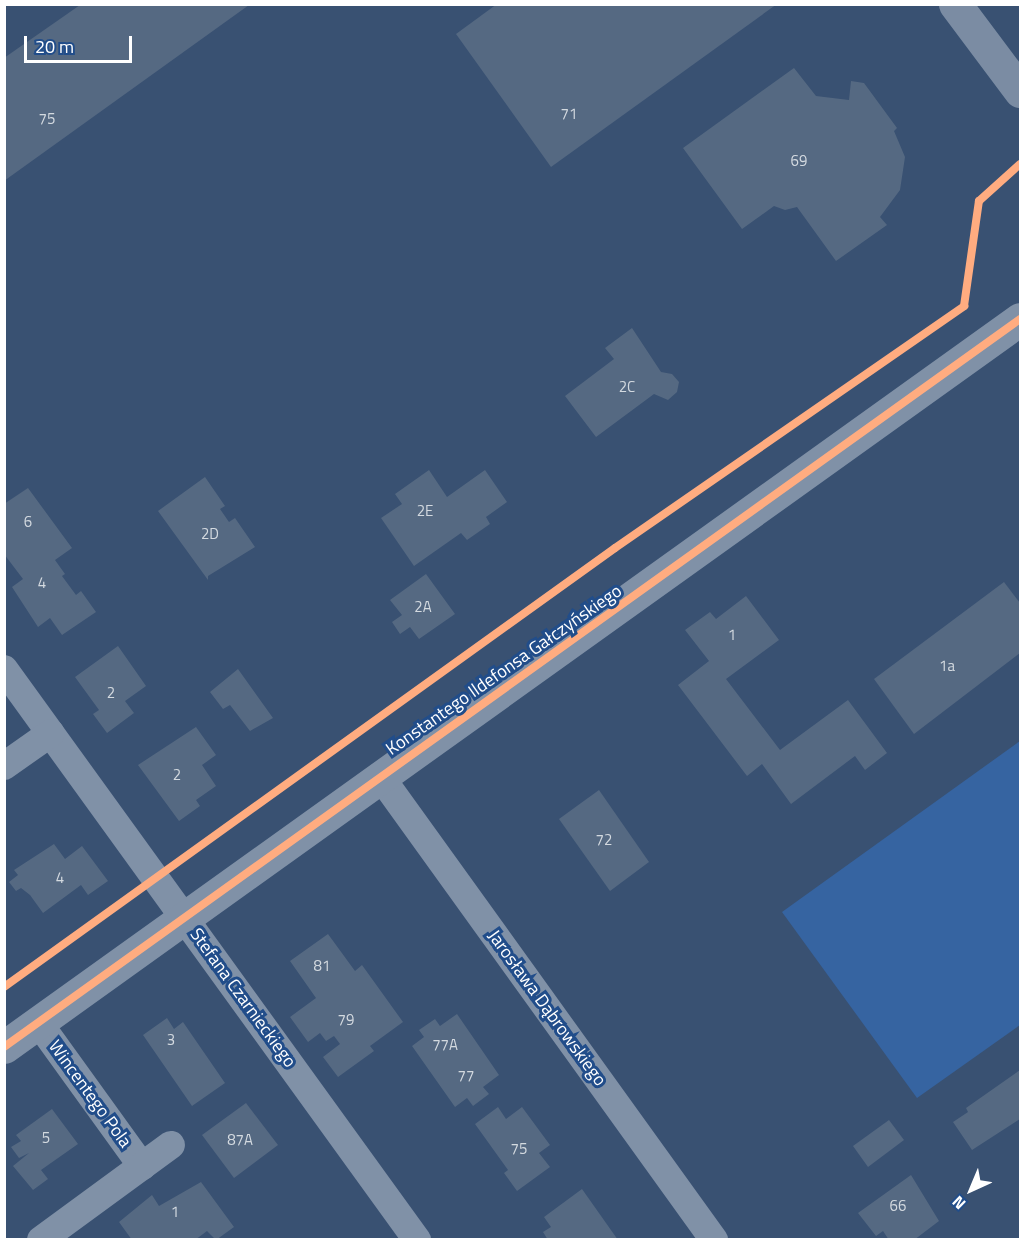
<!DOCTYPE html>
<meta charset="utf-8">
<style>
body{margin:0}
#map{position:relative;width:1025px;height:1244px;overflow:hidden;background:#395172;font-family:"Titillium Web",sans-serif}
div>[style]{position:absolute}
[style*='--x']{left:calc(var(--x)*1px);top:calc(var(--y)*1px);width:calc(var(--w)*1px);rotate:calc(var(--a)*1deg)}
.green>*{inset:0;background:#3664a1}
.building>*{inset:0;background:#556982}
.minor>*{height:28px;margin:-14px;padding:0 14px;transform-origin:14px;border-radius:14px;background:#8091a7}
.tertiary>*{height:33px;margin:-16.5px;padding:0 16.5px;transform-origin:16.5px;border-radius:16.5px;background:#8091a7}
.secondary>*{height:33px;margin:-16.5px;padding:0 16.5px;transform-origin:16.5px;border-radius:16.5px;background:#7b8ca3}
.cycleway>*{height:8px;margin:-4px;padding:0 4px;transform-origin:4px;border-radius:4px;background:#ffac80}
span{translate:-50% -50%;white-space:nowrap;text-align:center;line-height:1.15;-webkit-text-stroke:6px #214d8a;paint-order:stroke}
.number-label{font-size:15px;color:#d4dae0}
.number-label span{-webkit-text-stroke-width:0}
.street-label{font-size:18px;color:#fff}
.frame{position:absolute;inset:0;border:6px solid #fff;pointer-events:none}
.north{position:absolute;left:941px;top:1160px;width:60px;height:60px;-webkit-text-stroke:4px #214d8a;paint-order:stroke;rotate:224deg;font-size:16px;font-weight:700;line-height:24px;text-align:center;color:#fff}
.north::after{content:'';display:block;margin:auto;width:21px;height:27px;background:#fff;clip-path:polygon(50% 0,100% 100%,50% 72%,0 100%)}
.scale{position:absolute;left:24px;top:36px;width:108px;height:27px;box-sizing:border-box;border:3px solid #fff;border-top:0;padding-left:8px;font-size:18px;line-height:21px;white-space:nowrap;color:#fff;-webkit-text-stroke:4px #214d8a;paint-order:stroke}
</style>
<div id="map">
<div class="green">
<div style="clip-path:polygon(1020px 741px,1020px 1025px,917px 1098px,782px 912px)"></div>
</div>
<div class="building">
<div style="clip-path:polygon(497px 4px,777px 4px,551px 167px,456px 34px)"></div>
<div style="clip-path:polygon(80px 5px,249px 5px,4px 181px,4px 58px)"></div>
<div style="clip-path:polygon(794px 68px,816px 96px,849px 100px,851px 81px,864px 83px,897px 128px,894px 131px,905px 157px,900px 190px,880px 217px,887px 225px,836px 261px,797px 207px,785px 210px,774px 206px,742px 229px,683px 148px)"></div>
<div style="clip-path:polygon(632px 328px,661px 372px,672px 374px,679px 382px,677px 392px,668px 400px,654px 394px,596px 437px,565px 396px,614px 359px,605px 348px)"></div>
<div style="clip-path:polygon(429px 470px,447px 497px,485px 470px,507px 502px,486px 517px,490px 524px,467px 540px,461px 533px,414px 566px,381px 518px,402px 504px,395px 494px)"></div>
<div style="clip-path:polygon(205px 477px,225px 506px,220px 509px,229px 522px,235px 518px,255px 547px,208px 576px,208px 580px,158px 511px)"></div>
<div style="clip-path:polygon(28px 488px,72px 548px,55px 560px,65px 574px,62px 576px,76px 595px,81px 591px,96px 612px,62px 635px,50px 618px,38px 627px,12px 587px,23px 579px,4px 554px,4px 504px)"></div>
<div style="clip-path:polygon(426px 574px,455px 614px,419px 639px,410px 627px,400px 634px,392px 622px,402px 615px,390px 600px)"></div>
<div style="clip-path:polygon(1004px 582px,1020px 603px,1020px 653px,914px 734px,874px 679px)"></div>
<div style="clip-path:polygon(746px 596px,779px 640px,726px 679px,780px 750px,848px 700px,887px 753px,865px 770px,855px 756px,791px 804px,762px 764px,747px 776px,678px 685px,709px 661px,685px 630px,710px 612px,716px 619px)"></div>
<div style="clip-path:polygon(118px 646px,146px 686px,125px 701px,134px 713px,107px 733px,93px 714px,99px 710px,75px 677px)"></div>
<div style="clip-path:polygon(238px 669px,273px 718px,250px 731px,230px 705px,223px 709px,210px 692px)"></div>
<div style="clip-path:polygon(196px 727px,216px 755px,202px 765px,216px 786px,196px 800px,200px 806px,179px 821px,138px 765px)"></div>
<div style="clip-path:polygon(599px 790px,649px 862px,610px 891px,559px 819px)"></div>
<div style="clip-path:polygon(54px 844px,65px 859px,82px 846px,108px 881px,88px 895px,81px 885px,43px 913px,30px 895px,21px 888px,16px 891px,9px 882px,18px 875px,14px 870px)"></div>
<div style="clip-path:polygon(328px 934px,355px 971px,362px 965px,403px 1022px,370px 1046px,374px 1051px,338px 1077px,323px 1057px,340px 1044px,334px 1036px,326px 1041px,320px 1033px,308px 1042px,290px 1017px,316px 998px,290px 961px)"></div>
<div style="clip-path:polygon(457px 1014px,499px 1075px,483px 1087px,489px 1094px,473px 1106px,467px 1098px,455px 1107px,412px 1046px,424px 1037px,419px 1030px,435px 1019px,440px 1026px)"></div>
<div style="clip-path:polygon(167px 1018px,174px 1029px,183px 1022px,225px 1083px,192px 1106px,143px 1035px)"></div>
<div style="clip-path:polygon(1020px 1070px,1020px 1119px,972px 1150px,953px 1122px,968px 1112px,966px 1108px)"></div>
<div style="clip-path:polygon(246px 1103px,278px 1145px,234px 1178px,202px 1135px)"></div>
<div style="clip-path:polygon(498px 1107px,506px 1119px,522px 1107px,550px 1145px,539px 1153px,550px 1167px,517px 1191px,504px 1173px,508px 1170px,475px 1124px)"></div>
<div style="clip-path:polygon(52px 1109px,78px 1144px,41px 1170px,48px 1179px,33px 1190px,13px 1166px,29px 1153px,19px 1158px,11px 1147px,21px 1141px,16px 1135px)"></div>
<div style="clip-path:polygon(889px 1120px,904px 1140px,868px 1167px,853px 1146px)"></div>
<div style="clip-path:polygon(911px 1175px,939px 1221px,914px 1240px,889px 1240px,883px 1231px,876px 1236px,858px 1213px)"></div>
<div style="clip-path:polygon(201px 1182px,234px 1227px,216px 1240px,207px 1231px,195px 1240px,132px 1240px,119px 1222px,152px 1195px,159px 1206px)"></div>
<div style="clip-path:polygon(582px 1189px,618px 1240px,548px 1240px,543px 1232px,551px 1227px,544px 1217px)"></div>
</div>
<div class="minor">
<div style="--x:4;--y:669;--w:705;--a:54.12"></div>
<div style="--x:4;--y:766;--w:57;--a:-35.1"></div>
<div style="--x:380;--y:776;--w:572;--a:54.25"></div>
<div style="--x:38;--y:1022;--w:178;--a:54.2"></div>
<div style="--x:41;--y:1240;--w:161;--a:-36.2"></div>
</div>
<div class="tertiary">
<div style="--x:4;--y:1047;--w:1250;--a:-35.62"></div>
</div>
<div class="secondary">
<div style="--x:955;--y:4;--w:109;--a:53.2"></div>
</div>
<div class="cycleway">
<div style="--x:4;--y:987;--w:752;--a:-35.7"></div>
<div style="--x:615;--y:548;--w:425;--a:-34.7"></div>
<div style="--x:964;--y:306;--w:106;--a:-81.9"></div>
<div style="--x:979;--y:201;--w:55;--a:-42.1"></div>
<div style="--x:4;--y:1047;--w:1250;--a:-35.62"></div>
</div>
<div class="number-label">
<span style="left:569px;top:114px">71</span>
<span style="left:47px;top:119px">75</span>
<span style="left:799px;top:161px">69</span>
<span style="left:627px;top:387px">2C</span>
<span style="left:425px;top:511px">2E</span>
<span style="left:28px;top:522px">6</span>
<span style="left:210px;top:534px">2D</span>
<span style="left:42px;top:583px">4</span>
<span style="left:423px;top:607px">2A</span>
<span style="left:732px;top:635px">1</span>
<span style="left:947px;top:666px">1a</span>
<span style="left:111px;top:693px">2</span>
<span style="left:177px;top:775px">2</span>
<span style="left:604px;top:840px">72</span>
<span style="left:60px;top:878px">4</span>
<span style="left:322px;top:966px">81</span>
<span style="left:346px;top:1020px">79</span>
<span style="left:171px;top:1040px">3</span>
<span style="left:445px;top:1045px">77A</span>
<span style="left:466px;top:1076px">77</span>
<span style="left:46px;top:1138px">5</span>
<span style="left:240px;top:1140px">87A</span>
<span style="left:519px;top:1149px">75</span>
<span style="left:898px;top:1206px">66</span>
<span style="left:175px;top:1212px">1</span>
</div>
<div class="street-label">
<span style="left:504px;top:670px;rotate:-35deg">Konstantego Ildefonsa Gałczyńskiego</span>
<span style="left:243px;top:998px;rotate:54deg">Stefana Czarnieckiego</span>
<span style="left:547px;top:1008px;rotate:54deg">Jarosława Dąbrowskiego</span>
<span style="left:90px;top:1094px;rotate:54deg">Wincentego Pola</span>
</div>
<div class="frame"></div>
<div class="north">N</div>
<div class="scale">20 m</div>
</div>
